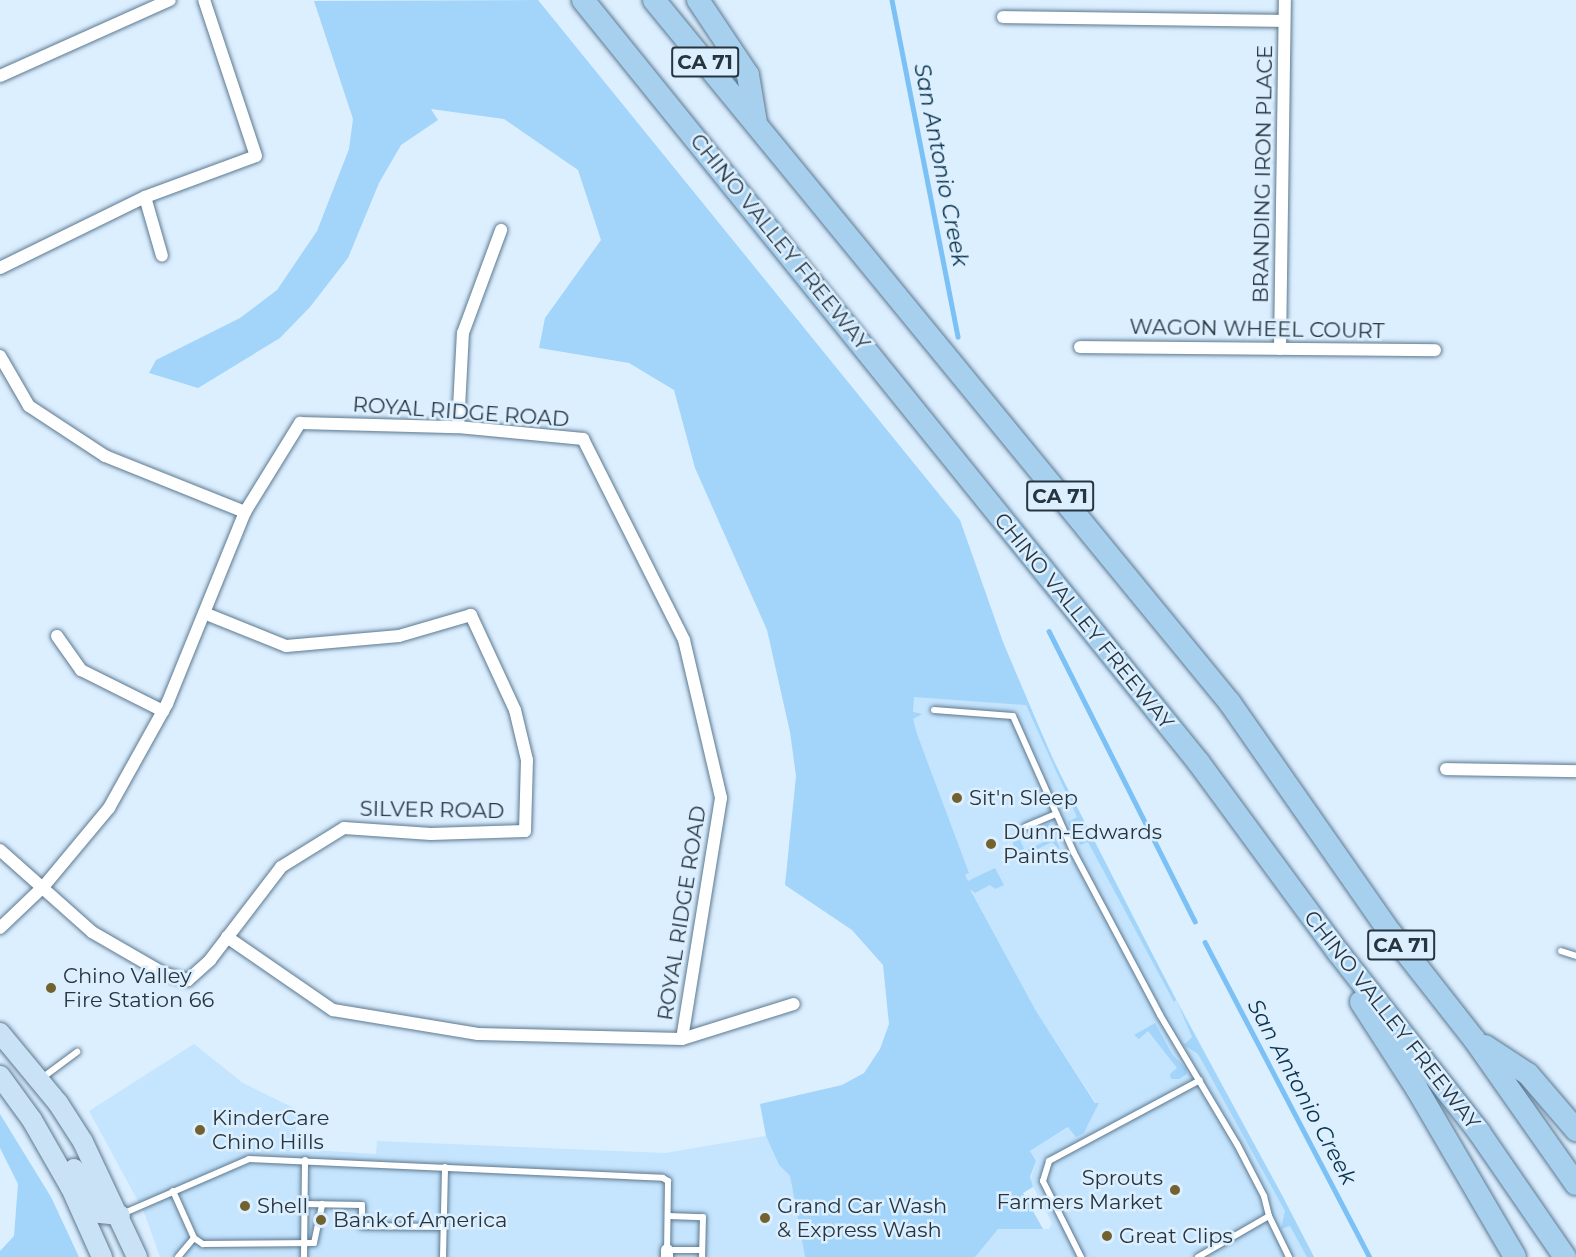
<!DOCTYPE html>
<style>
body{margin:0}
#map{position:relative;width:1576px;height:1257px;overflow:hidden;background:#dcefff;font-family:Montserrat,sans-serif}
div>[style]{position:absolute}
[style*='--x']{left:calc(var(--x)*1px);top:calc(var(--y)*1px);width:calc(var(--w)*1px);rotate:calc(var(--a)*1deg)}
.built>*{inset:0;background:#c5e4fd}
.green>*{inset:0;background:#a3d4fa}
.stream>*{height:4.5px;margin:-2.25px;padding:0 2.25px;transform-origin:2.25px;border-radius:2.25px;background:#7cc1f5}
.roads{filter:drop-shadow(0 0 2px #5c7990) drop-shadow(0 0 2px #5c7990)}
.lane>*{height:6px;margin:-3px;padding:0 3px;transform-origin:3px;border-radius:3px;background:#fff}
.street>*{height:12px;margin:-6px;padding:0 6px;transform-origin:6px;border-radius:6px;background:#fff}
.primary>*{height:20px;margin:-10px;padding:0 10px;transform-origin:10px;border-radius:10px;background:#cae2f5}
.highway>*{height:22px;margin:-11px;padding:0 11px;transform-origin:11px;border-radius:11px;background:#a7cfee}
.dots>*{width:16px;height:16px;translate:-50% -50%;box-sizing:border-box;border:3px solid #dcefff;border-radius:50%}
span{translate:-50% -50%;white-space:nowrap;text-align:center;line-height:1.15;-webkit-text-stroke:5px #dcefff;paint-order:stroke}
.shield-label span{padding:2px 4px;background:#dcefff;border:2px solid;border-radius:4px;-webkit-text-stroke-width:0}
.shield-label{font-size:20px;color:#28353f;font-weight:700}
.street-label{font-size:21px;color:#28353f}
.poi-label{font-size:21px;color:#28353f}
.left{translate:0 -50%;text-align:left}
.right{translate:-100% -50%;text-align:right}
.water-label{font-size:22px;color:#09324b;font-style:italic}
</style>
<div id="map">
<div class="built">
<div style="clip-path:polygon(899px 687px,1025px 696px,1084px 826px,1314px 1257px,975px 1257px,978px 1249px,998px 1229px,1049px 1229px,1052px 1223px,1030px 1181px,1036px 1161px,1030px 1151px,1069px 1127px,1084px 1133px,1099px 1103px,1096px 1103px,1036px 1011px,965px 879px)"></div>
<div style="clip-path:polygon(194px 1044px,243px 1083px,296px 1109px,296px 1149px,376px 1154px,377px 1141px,665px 1153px,766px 1136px,779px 1165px,790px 1176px,805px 1257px,160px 1257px,144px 1212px,89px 1111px)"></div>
</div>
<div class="green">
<div style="clip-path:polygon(538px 0,960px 520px,1003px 642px,1053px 760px,1176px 1000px,1174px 1002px,1088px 842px,1080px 845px,1079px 841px,1086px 837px,1080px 827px,1071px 830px,1068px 822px,1077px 817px,1026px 705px,914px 697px,913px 712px,922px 714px,913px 719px,917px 734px,969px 873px,965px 875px,968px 881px,995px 868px,1004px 885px,995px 889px,990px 885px,975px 893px,970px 889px,1036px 1011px,1095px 1103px,1099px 1103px,1084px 1133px,1076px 1137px,1068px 1127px,1030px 1151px,1036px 1161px,1030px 1177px,1033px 1187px,1023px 1193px,1043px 1229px,998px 1229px,975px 1257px,805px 1257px,790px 1176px,779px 1165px,766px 1136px,760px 1104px,842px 1085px,864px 1073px,880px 1049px,889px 1024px,883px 965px,852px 930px,785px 885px,796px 776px,790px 732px,767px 630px,695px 468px,674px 390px,629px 363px,539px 348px,545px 318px,601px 240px,578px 170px,504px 119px,431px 109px,438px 120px,401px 145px,379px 183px,348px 258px,310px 307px,280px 338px,198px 388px,149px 373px,156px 360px,240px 318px,277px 290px,317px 231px,349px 149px,353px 119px,314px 1px)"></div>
<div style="clip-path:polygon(1049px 823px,1061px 851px,1052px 842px,1027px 854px,1029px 859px,1016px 859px,1013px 842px,1020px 840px,1025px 851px,1050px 839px,1044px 826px)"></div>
<div style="clip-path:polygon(1178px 1004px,1282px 1195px,1314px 1257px,1307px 1257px,1290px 1226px,1281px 1229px,1285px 1211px,1198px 1054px,1184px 1045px,1192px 1037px)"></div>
<div style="clip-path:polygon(1155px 1023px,1172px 1054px,1186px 1069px,1187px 1074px,1179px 1079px,1171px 1079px,1170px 1074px,1177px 1068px,1148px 1031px,1139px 1039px,1134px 1035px)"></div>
<div style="clip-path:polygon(0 1114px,51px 1197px,79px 1257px,0 1257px,0 1251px,14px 1236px,18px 1184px,0 1148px)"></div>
</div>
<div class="stream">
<div style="--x:892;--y:0;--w:343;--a:78.9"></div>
<div style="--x:1049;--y:631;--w:325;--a:63.3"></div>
<div style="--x:1205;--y:942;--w:356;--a:62.4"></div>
</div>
<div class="roads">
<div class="lane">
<div style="--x:934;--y:710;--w:79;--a:4.3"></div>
<div style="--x:1013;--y:716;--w:150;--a:66"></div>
<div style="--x:1074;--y:853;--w:183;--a:62"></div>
<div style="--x:1160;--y:1015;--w:150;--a:59.2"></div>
<div style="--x:1237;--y:1144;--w:59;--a:62.6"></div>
<div style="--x:1264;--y:1196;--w:21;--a:76"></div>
<div style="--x:1269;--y:1216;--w:46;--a:64"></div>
<div style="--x:1025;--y:827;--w:34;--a:-23"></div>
<div style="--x:1561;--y:951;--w:16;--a:18"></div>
<div style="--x:42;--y:1078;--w:44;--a:-36.6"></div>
<div style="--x:173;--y:1191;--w:51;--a:65.9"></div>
<div style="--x:194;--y:1238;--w:11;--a:34"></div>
<div style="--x:203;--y:1244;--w:111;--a:-0.5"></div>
<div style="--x:314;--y:1243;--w:40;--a:-78"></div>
<div style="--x:305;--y:1204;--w:57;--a:1"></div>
<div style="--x:362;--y:1205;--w:21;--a:90"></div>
<div style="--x:362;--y:1226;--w:82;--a:0.7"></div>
<div style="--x:122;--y:1214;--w:138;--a:-23.4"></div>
<div style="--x:249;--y:1159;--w:414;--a:2.6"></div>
<div style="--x:663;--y:1178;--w:6;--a:31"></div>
<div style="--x:668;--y:1181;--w:69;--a:90.8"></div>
<div style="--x:667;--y:1250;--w:35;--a:0"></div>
<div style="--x:668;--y:1216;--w:35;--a:2"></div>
<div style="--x:703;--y:1217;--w:40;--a:91.4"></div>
<div style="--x:178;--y:1257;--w:25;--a:-50"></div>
<div style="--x:304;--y:1257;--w:97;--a:-89.4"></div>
<div style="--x:443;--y:1257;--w:90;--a:-88.7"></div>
<div style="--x:1081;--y:1257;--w:85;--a:-116.6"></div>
<div style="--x:1043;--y:1181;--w:21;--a:-73"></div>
<div style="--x:1049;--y:1161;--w:171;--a:-28.2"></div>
<div style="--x:1198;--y:1257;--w:82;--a:-30"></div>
</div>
<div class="street">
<div style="--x:1003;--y:17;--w:281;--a:0.8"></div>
<div style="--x:0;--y:76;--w:186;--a:-24.1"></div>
<div style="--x:145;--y:197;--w:61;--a:73.9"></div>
<div style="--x:0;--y:268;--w:161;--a:-26.1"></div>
<div style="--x:145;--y:197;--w:118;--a:-20.3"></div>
<div style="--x:256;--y:156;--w:164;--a:-108.4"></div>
<div style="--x:1080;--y:347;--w:355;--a:0.5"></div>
<div style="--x:1280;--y:349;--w:349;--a:-89.2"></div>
<div style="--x:0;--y:356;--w:58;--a:59.9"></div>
<div style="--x:29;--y:406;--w:91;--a:33.3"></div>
<div style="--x:105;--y:456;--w:151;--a:21.8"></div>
<div style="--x:458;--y:427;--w:94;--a:-87"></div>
<div style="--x:463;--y:333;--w:110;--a:-69.7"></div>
<div style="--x:57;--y:636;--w:42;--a:54.8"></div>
<div style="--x:81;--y:670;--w:92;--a:26.6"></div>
<div style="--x:1446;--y:769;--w:130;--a:0.9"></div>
<div style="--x:0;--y:850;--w:123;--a:41.7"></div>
<div style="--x:92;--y:932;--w:82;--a:30"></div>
<div style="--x:163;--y:973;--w:26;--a:16"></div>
<div style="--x:188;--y:980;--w:30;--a:-42"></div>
<div style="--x:210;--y:960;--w:117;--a:-52.6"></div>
<div style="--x:281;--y:867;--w:74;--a:-31.8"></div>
<div style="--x:344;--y:828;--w:87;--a:3.9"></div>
<div style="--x:431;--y:834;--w:94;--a:-1.8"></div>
<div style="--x:525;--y:831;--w:71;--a:-88.4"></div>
<div style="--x:527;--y:760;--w:51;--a:-103.5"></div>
<div style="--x:515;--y:710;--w:105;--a:-114.9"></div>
<div style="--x:471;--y:615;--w:75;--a:163.7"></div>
<div style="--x:399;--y:636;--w:113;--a:174.9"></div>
<div style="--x:286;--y:646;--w:88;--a:-158.1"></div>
<div style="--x:0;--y:928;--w:61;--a:-43.7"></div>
<div style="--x:44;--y:886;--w:102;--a:-50.2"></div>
<div style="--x:109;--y:808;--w:119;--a:-60.9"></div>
<div style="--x:167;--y:704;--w:207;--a:-67.9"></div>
<div style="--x:245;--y:512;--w:105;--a:-58.3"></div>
<div style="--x:300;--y:423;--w:158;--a:1.5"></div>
<div style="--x:458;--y:427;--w:126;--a:5.5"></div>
<div style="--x:583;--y:439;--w:225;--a:63.3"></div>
<div style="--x:684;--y:640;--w:162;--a:76.8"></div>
<div style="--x:721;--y:798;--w:244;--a:99.2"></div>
<div style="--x:227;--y:937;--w:129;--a:34.6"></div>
<div style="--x:333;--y:1010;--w:147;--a:9.4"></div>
<div style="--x:478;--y:1034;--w:204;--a:1.4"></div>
<div style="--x:682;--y:1039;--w:117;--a:-17.4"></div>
<div style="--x:667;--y:1257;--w:7;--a:-90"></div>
</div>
<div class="primary">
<div style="--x:0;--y:1033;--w:91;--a:50.4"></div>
<div style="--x:58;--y:1103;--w:46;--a:57.3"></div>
<div style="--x:83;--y:1142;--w:127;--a:64.8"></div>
<div style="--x:0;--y:1076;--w:54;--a:54"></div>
<div style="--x:32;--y:1120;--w:78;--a:60.2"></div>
<div style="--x:71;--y:1188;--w:76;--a:65.8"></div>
<div style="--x:74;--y:1169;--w:51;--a:59.4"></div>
<div style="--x:100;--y:1213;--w:20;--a:6"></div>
</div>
<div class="highway">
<div style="--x:583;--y:0;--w:981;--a:51.08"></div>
<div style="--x:1199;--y:763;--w:235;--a:53.7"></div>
<div style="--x:1338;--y:952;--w:229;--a:51.9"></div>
<div style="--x:1479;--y:1132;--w:152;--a:55.5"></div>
<div style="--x:654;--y:0;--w:909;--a:50.67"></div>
<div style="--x:1230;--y:703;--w:279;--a:55.1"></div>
<div style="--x:1390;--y:932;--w:136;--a:51.9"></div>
<div style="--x:1474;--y:1039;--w:177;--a:54.9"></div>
<div style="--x:698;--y:0;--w:90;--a:56.3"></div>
<div style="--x:748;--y:75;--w:49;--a:80.5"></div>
<div style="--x:1361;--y:1002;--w:103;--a:57.2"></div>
<div style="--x:1417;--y:1089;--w:194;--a:59.7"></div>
<div style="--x:1485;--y:1046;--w:51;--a:33.1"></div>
<div style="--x:1528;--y:1074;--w:74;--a:49.4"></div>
</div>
</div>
<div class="dots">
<div style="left:957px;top:798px;background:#726230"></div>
<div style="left:991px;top:844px;background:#726230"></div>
<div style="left:51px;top:988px;background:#726230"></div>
<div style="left:200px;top:1130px;background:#726230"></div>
<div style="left:1175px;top:1190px;background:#726230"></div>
<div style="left:245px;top:1206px;background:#726230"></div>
<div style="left:765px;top:1218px;background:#726230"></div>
<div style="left:321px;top:1220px;background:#726230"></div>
<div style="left:1107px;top:1236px;background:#726230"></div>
</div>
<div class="shield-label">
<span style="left:705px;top:62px">CA 71</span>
<span style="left:1060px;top:496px">CA 71</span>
<span style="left:1401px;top:945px">CA 71</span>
</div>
<div class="street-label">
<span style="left:1263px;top:174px;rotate:-89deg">BRANDING IRON PLACE</span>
<span style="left:780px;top:242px;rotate:51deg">CHINO VALLEY FREEWAY</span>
<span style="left:1257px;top:329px;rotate:1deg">WAGON WHEEL COURT</span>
<span style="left:461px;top:412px;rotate:4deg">ROYAL RIDGE ROAD</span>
<span style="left:1084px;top:621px;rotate:51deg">CHINO VALLEY FREEWAY</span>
<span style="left:432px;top:810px;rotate:1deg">SILVER ROAD</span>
<span style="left:682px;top:913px;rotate:-81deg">ROYAL RIDGE ROAD</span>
<span style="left:1392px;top:1020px;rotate:52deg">CHINO VALLEY FREEWAY</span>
</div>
<div class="poi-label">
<span class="left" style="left:969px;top:798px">Sit'n Sleep</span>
<span class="left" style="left:1003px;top:844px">Dunn-Edwards<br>Paints</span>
<span class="left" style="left:63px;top:988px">Chino Valley<br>Fire Station 66</span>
<span class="left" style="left:212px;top:1130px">KinderCare<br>Chino Hills</span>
<span class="right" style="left:1163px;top:1190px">Sprouts<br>Farmers Market</span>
<span class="left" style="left:257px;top:1206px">Shell</span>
<span class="left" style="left:777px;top:1218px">Grand Car Wash<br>&amp; Express Wash</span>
<span class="left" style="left:333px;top:1220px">Bank of America</span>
<span class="left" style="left:1119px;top:1236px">Great Clips</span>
</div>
<div class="water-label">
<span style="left:941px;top:165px;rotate:79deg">San Antonio Creek</span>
<span style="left:1302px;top:1092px;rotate:62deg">San Antonio Creek</span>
</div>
</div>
